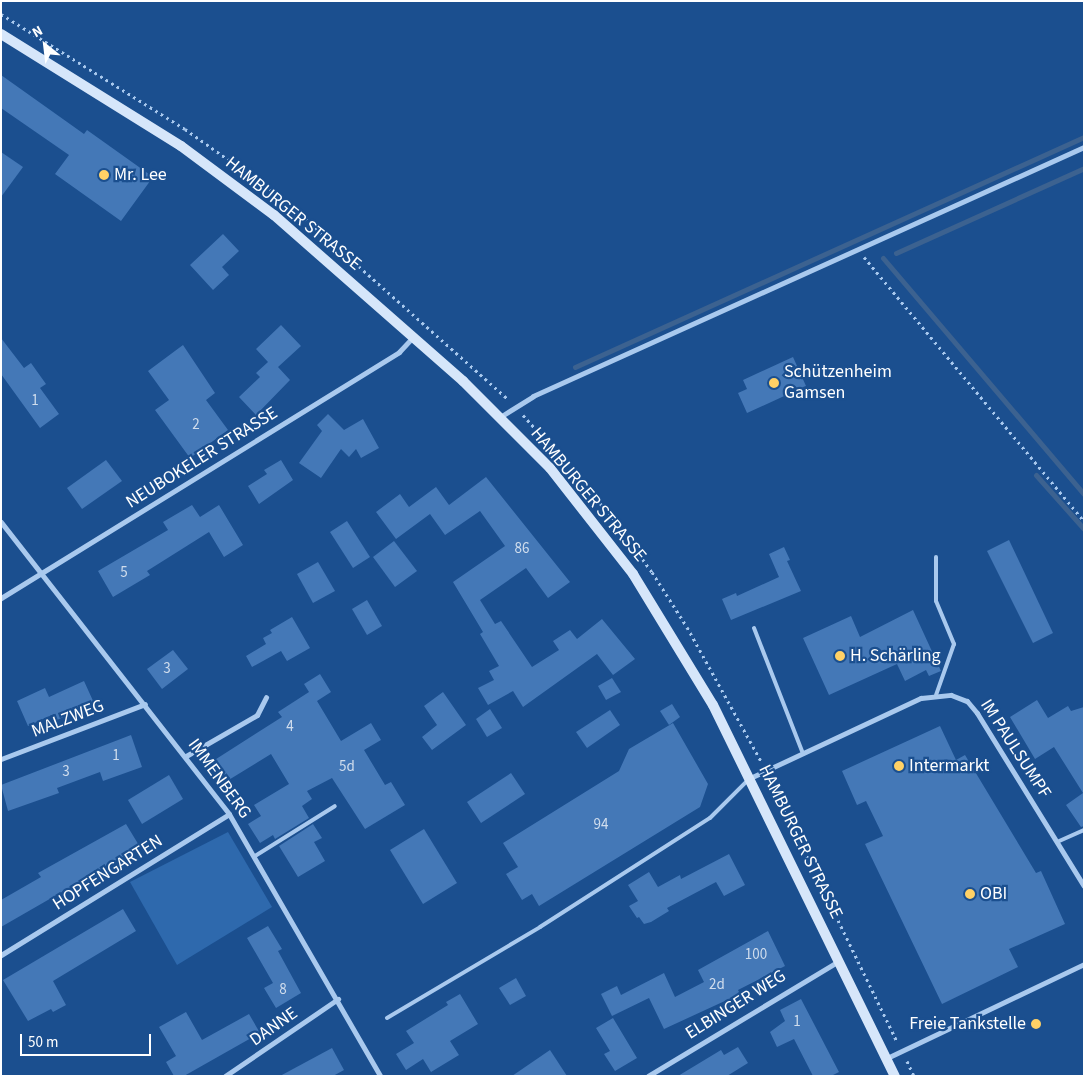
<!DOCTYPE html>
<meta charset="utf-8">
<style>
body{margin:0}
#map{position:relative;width:1085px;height:1077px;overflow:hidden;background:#1b4f8f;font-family:"Source Sans 3",sans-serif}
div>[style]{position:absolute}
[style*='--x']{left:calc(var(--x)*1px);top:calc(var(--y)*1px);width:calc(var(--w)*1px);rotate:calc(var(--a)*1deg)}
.green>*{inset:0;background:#2e69ad}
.stream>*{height:5px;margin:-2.5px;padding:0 2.5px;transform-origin:2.5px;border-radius:2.5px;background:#3c6290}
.building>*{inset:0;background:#4478b7}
.path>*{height:3px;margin-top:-1.5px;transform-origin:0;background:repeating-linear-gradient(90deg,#a9c9ee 0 2.5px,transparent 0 6.5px)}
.lane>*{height:4px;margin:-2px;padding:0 2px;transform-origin:2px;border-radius:2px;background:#a9c9ee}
.street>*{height:5px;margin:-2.5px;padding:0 2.5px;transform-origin:2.5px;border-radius:2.5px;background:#a9c9ee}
.secondary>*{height:10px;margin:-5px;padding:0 5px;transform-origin:5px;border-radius:5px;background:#d6e6fa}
.dots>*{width:14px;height:14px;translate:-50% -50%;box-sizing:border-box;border:2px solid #1b4f8f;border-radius:50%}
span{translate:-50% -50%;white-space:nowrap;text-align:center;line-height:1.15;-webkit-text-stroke:4.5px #1b4f8f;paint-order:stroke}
.number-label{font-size:15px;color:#d0dded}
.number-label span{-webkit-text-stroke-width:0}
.poi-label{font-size:18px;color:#fff}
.left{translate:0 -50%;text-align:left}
.right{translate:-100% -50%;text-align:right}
.street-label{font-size:18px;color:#fff}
.frame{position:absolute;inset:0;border:2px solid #fff;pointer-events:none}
.north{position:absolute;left:20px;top:20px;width:50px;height:50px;-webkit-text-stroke:4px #1b4f8f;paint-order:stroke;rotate:331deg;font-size:14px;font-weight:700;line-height:20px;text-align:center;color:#fff}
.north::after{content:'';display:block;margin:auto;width:18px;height:22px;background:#fff;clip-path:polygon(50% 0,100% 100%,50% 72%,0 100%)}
.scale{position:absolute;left:20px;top:1034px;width:131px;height:22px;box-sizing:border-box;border:2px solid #fff;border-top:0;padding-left:6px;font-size:15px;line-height:18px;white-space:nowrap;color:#fff;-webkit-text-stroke:4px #1b4f8f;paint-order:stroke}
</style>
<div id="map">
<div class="green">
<div style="clip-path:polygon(228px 832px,272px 907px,177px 965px,130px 882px)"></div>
</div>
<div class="stream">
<div style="--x:896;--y:253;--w:206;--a:-24.3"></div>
<div style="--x:883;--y:258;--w:310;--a:49.6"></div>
<div style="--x:575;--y:367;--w:559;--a:-24.32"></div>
<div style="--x:1036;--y:475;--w:72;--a:48.4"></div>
</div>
<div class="building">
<div style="clip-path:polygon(1px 75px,84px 134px,87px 130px,153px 177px,121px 221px,55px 174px,69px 155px,1px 108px)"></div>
<div style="clip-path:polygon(1px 152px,23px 167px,1px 197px)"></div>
<div style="clip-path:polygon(223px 234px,239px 251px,222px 267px,229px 275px,213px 290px,190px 265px)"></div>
<div style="clip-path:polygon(281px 325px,301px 346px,278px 367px,290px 380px,256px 415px,239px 397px,260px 377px,256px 373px,268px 362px,256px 349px)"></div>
<div style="clip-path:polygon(1px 338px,24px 368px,31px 363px,46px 384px,40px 388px,59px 414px,40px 428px,1px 374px)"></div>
<div style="clip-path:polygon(183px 345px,215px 393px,206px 400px,228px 430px,190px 458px,155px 410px,169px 400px,148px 371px)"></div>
<div style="clip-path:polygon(793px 357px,806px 386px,747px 413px,738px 393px,747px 389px,743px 380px)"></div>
<div style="clip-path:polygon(328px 414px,344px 430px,363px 419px,379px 448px,361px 458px,356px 449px,349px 457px,341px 449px,321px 478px,299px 463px,322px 431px,317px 425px)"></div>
<div style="clip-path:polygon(106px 460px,122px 481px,82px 509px,67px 488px)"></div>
<div style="clip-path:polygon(281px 460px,293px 480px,259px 504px,248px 486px,267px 474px,264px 470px)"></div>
<div style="clip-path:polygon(486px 477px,570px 582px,548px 598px,526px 568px,480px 600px,495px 624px,501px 621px,532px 667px,559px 650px,553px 641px,570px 630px,577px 639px,602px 619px,635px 659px,613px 675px,597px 654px,523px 707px,513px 691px,488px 705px,478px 688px,494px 680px,489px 671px,499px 666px,480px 634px,483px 632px,453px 582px,505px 546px,480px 511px,445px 535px,430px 514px,396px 539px,376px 512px,400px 494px,409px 507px,436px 487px,449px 505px)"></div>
<div style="clip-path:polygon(192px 505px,200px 517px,219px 505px,243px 545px,224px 557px,209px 532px,147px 571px,150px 575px,113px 597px,98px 571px,168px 530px,163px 522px)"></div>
<div style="clip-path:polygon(347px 521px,370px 557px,353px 568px,330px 532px)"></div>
<div style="clip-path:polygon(1009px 540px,1053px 633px,1033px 643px,987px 551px)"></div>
<div style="clip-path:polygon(394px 541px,417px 571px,395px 587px,373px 557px)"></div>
<div style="clip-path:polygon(784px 547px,790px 560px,787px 561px,801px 591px,731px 620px,722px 599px,736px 593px,737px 596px,779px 577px,769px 554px)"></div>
<div style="clip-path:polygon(318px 562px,335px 591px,313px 603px,297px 574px)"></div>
<div style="clip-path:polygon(367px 600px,382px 626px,367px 635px,352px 609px)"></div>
<div style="clip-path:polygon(913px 610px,941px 671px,929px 676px,926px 670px,905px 681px,897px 664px,829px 695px,803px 638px,851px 616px,860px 637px)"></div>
<div style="clip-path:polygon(292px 617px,310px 648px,287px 661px,281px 651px,252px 667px,246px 656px,266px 644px,263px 638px,272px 633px,270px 630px)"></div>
<div style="clip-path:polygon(173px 650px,188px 669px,162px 689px,147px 669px)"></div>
<div style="clip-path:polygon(320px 674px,331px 692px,317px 701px,341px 741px,371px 723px,381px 740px,364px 750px,385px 785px,391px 782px,405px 805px,365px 829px,332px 778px,307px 791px,312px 799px,302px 806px,309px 818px,275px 839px,273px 835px,260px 843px,248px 824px,261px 816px,254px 805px,289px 784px,271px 754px,227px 781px,213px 761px,282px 717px,278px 712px,309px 692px,304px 684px)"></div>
<div style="clip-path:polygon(612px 678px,621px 692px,606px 700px,598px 686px)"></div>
<div style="clip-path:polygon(84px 681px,94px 703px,57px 720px,54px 714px,28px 726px,17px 701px,45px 688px,49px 697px)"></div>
<div style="clip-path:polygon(443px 692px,466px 725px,432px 750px,422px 737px,437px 725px,424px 706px)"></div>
<div style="clip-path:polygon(1037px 700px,1048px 718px,1068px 706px,1071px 711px,1084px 707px,1084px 826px,1081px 827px,1066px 805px,1083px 793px,1054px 747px,1035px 759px,1010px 717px)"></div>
<div style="clip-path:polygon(672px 704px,680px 717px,669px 725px,660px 711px)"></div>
<div style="clip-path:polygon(490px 709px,502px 728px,487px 737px,476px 719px)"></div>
<div style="clip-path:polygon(610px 710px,620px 725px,587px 748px,576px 732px)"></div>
<div style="clip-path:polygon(673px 723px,708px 784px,700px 807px,539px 906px,532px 894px,522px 900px,506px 874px,518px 867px,503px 843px,619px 771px,629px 749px)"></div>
<div style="clip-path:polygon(940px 726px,956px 760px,965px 755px,1036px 873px,1041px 871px,1065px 924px,1009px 949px,1018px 967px,942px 1004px,865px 844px,883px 836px,866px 801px,857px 805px,842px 771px)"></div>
<div style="clip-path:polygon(131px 735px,142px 767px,103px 781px,100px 772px,57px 788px,59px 793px,8px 811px,1px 785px)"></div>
<div style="clip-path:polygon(511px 773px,525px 794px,481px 823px,467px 802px)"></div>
<div style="clip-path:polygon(169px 775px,183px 799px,142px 824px,128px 800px)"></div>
<div style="clip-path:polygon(126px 824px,140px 847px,1px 927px,1px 900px,41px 877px,38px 873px)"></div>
<div style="clip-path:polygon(313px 824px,322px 838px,314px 842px,325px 861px,298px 877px,279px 846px)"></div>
<div style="clip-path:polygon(424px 829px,457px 883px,423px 904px,390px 850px)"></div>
<div style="clip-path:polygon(729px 854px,745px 885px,724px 896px,716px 882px,667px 908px,669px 911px,651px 922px,644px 924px,639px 917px,637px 918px,629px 906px,638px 901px,628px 885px,649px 872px,658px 887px,680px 875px,681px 879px)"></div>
<div style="clip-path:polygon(123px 909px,136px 931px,53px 981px,66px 1005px,53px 1012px,51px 1009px,28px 1021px,3px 980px)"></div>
<div style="clip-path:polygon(268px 926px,282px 949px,278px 951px,301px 993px,276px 1008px,264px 988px,273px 983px,247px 938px)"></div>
<div style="clip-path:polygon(768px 931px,785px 966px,738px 990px,740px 994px,664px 1029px,649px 998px,612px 1016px,601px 994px,617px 986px,621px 995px,664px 973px,675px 997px,704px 982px,698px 970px)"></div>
<div style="clip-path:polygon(516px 978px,526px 996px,510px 1005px,499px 988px)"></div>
<div style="clip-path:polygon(460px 994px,478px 1024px,450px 1041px,459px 1055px,431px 1072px,423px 1059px,406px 1070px,396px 1054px,414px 1043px,406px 1031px,448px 1005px,446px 1002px)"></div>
<div style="clip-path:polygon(801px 999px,839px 1072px,831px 1076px,813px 1076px,794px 1039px,777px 1047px,770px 1032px,785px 1021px,780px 1010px)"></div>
<div style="clip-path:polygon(186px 1012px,202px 1040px,249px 1014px,260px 1033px,184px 1076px,174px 1076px,166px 1062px,176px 1056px,159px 1027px)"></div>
<div style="clip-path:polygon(613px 1018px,637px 1058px,615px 1071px,604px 1054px,610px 1051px,596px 1028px)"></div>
<div style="clip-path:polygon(738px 1047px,748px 1063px,727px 1076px,678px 1076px,721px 1050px,724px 1055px)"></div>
<div style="clip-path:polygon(332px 1048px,344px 1070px,333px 1076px,280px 1076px)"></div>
<div style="clip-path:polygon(550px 1050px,567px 1076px,512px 1076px)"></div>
</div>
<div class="path">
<div style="--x:1;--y:14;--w:217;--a:32"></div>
<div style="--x:185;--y:129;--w:118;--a:35.3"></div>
<div style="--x:281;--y:197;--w:304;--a:41.7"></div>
<div style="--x:864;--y:257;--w:344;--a:50.2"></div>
<div style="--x:523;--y:415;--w:54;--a:48"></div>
<div style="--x:566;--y:464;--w:70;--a:49"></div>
<div style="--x:612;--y:517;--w:68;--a:54"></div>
<div style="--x:652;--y:572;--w:65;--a:57.5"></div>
<div style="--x:687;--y:627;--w:155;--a:61.1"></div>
<div style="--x:770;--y:780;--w:291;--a:64.1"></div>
<div style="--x:907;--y:1061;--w:17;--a:65"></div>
</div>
<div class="lane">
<div style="--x:936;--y:557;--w:44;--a:90"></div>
<div style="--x:936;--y:601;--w:47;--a:67.3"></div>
<div style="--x:954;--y:644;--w:54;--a:109.4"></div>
<div style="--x:754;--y:628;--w:135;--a:68.7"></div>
<div style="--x:1057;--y:842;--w:30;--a:-24"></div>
<div style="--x:255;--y:856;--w:94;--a:-32"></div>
<div style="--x:387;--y:1018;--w:178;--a:-30.7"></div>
<div style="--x:540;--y:927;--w:202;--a:-32.7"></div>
<div style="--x:710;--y:818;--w:55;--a:-45"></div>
</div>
<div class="street">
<div style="--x:500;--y:417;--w:39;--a:-32"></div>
<div style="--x:533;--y:396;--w:605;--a:-24.32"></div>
<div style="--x:1;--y:522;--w:370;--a:52"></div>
<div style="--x:229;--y:814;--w:302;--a:60"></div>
<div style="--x:1;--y:598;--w:468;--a:-31.7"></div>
<div style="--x:399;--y:352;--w:21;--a:-47"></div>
<div style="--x:186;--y:756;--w:82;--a:-30"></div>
<div style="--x:257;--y:715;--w:20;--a:-63"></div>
<div style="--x:1;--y:759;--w:154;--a:-20.9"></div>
<div style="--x:750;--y:778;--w:189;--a:-25.1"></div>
<div style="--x:921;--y:698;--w:30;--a:-6"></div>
<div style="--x:951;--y:695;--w:17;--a:21"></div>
<div style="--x:967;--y:701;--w:16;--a:50"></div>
<div style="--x:977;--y:713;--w:203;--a:58.3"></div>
<div style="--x:1;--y:955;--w:268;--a:-31.7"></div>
<div style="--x:887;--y:1058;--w:218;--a:-25.5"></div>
<div style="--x:225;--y:1076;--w:137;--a:-34.3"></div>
<div style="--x:648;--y:1076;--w:223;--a:-31.1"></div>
</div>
<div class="secondary">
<div style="--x:1;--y:34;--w:212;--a:31.9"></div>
<div style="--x:181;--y:146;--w:116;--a:36.6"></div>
<div style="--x:274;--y:215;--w:252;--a:41.3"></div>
<div style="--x:463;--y:381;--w:123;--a:45"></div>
<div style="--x:550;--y:468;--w:135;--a:51.9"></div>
<div style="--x:633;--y:574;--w:153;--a:58.6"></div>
<div style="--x:713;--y:705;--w:413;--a:63.9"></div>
</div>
<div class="dots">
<div style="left:104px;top:175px;background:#ffd166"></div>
<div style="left:774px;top:383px;background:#ffd166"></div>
<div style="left:840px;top:656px;background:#ffd166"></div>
<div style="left:899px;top:766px;background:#ffd166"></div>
<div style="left:970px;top:894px;background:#ffd166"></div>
<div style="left:1036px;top:1024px;background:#ffd166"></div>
</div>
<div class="number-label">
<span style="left:35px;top:401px">1</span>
<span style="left:196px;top:425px">2</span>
<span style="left:522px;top:549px">86</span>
<span style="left:124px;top:573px">5</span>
<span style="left:167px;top:669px">3</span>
<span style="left:290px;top:727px">4</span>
<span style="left:116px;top:756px">1</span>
<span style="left:347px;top:767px">5d</span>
<span style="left:66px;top:772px">3</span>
<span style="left:601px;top:825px">94</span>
<span style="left:756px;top:955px">100</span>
<span style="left:717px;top:985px">2d</span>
<span style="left:283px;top:990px">8</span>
<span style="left:797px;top:1022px">1</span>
</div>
<div class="poi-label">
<span class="left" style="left:114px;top:175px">Mr. Lee</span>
<span class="left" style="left:784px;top:383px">Schützenheim<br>Gamsen</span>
<span class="left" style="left:850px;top:656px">H. Schärling</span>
<span class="left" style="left:909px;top:766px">Intermarkt</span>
<span class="left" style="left:980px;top:894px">OBI</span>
<span class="right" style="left:1026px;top:1024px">Freie Tankstelle</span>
</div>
<div class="street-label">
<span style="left:293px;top:214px;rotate:39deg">HAMBURGER STRASSE</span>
<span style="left:202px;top:458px;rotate:-32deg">NEUBOKELER STRASSE</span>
<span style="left:588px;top:495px;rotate:50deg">HAMBURGER STRASSE</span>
<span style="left:68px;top:719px;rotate:-21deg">MALZWEG</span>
<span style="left:1015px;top:749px;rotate:57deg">IM PAULSUMPF</span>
<span style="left:219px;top:779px;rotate:54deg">IMMENBERG</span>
<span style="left:800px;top:842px;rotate:64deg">HAMBURGER STRASSE</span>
<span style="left:108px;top:873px;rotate:-32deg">HOPFENGARTEN</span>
<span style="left:736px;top:1005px;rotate:-32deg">ELBINGER WEG</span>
<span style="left:274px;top:1027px;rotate:-35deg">DANNE</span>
</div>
<div class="frame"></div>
<div class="north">N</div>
<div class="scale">50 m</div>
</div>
